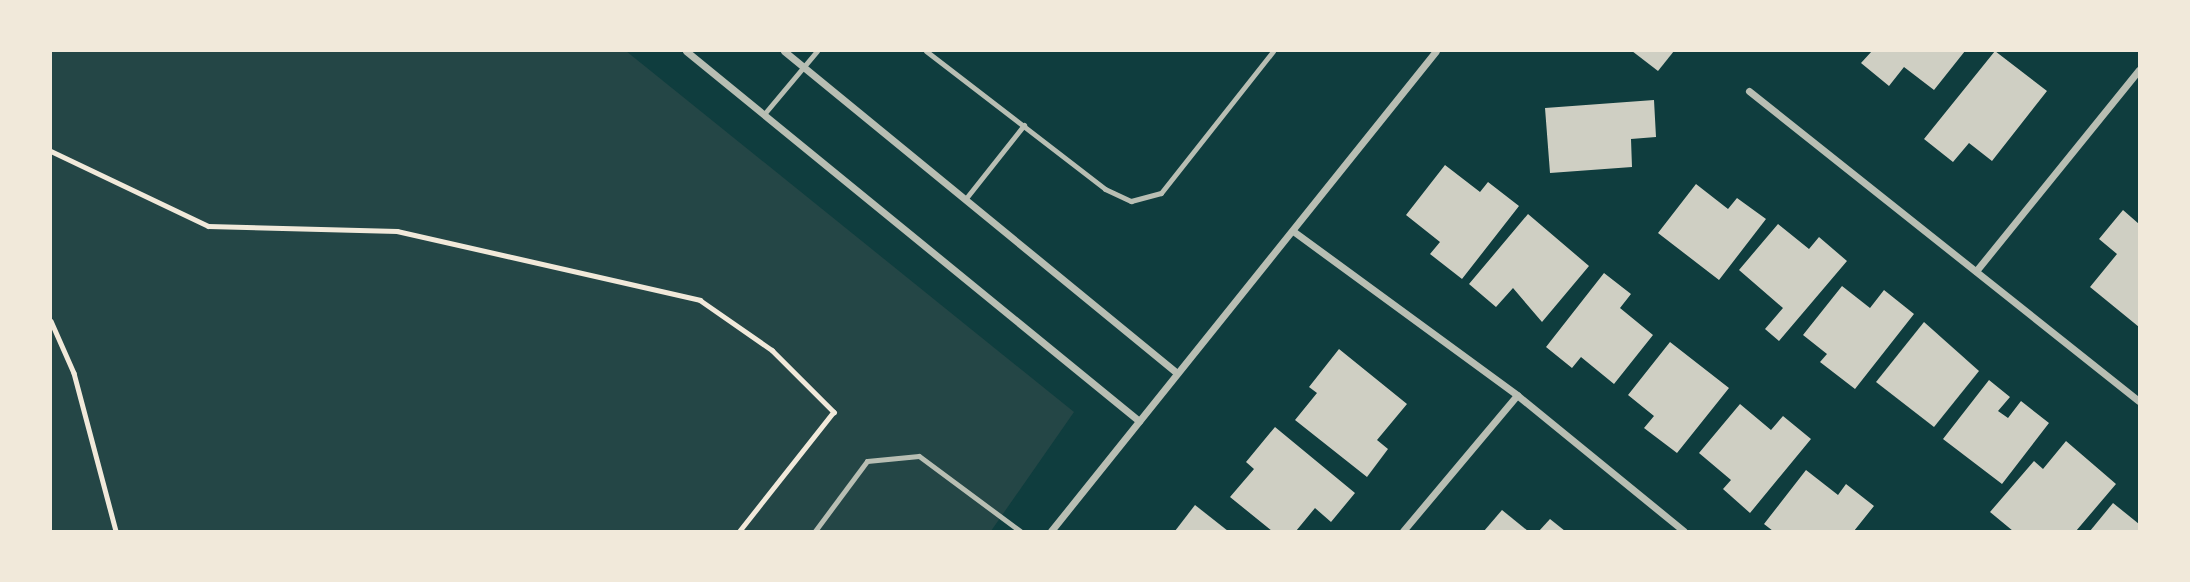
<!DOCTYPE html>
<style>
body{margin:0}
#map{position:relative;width:2190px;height:582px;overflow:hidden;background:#0f3d3e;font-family:"IBM Plex Sans",sans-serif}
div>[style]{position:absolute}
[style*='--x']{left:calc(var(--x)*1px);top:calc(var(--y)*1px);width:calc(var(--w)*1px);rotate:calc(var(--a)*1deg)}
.green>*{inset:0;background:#244646}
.building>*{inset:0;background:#cfcfc3}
.path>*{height:4.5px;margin:-2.25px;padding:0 2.25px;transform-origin:2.25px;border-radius:2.25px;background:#f1e9da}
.service>*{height:5px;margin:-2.5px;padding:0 2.5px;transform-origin:2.5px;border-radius:2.5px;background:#b8beb3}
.minor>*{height:7px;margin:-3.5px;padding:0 3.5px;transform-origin:3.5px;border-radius:3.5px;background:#b8beb3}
span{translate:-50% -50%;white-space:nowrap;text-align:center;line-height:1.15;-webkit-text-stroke:5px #f1e9da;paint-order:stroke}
.frame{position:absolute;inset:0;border:52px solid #f1e9da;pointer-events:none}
</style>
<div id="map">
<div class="green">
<div style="clip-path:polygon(51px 51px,626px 51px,1074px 412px,991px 531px,51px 531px)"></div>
</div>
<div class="building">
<div style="clip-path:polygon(1632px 51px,1674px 51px,1658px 71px)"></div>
<div style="clip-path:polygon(1872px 51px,1965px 51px,1934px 90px,1904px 67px,1889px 86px,1861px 63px)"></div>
<div style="clip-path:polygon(1995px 51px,2047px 91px,1992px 161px,1969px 143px,1953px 162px,1924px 139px)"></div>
<div style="clip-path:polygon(1654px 100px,1656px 137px,1631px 139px,1632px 167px,1550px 173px,1545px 108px)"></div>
<div style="clip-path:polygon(1445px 165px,1480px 192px,1488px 182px,1519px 206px,1462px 279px,1430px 254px,1440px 242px,1406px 215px)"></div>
<div style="clip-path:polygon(1696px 184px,1728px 209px,1737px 198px,1766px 219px,1719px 280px,1658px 233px)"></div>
<div style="clip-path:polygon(2123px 210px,2139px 224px,2139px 327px,2090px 287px,2117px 254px,2099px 239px)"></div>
<div style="clip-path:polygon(1528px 214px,1589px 266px,1542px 322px,1513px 288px,1496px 307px,1469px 284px)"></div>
<div style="clip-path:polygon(1778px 224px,1809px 249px,1819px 237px,1847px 261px,1779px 341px,1765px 329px,1783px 308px,1739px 270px)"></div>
<div style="clip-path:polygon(1604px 273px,1631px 294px,1620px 308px,1653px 335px,1614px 384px,1581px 357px,1572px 368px,1546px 347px)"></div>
<div style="clip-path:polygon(1842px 286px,1870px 308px,1884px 290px,1914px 314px,1855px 389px,1820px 362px,1827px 354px,1803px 335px)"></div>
<div style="clip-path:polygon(1924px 322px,1979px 371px,1934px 427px,1876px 382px)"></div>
<div style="clip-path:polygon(1670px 342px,1729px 388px,1677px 453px,1644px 428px,1654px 416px,1628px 395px)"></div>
<div style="clip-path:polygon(1339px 349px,1407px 404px,1377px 440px,1388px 449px,1367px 477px,1295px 420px,1317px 393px,1309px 387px)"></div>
<div style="clip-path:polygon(1989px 380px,2010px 397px,1998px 411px,2008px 418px,2021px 401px,2049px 423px,2002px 484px,1943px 439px)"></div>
<div style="clip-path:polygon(1740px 404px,1771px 430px,1783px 416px,1811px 439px,1750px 513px,1723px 489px,1731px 480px,1699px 453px)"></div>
<div style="clip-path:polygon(1275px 427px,1355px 493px,1331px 522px,1315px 508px,1296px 531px,1272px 531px,1230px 497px,1254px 469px,1246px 462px)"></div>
<div style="clip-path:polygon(2066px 441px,2116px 484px,2076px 531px,2013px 531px,1990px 512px,2034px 461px,2043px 469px)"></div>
<div style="clip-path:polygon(1806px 470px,1838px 495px,1846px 484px,1874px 506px,1854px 531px,1773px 531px,1764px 524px)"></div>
<div style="clip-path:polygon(2113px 503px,2139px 524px,2139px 531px,2090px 531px)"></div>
<div style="clip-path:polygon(1195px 505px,1228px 531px,1175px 531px)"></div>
<div style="clip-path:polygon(1502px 510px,1528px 531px,1484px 531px)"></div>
<div style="clip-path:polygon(1550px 519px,1565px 531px,1539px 531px)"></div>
</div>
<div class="path">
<div style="--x:51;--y:151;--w:174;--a:25.5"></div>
<div style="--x:208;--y:226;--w:189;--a:1.5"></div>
<div style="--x:397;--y:231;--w:311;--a:12.8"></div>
<div style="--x:700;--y:300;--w:88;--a:34.8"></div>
<div style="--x:772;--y:350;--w:88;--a:45"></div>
<div style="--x:834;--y:412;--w:152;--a:128.3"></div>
<div style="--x:51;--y:321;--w:57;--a:66.1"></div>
<div style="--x:74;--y:373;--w:163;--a:75.1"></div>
</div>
<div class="service">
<div style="--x:926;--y:51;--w:226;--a:37.6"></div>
<div style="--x:1105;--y:189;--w:29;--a:25"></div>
<div style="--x:1131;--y:201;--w:31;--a:-15"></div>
<div style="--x:1161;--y:193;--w:181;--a:-51.7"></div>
<div style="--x:765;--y:113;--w:81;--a:-50"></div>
<div style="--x:967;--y:197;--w:92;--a:-51.6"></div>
<div style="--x:815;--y:531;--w:87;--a:-53.4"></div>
<div style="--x:867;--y:461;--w:52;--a:-5.5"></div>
<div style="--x:919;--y:456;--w:126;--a:36.6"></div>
</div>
<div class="minor">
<div style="--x:686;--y:51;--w:585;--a:39.24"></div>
<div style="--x:784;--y:51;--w:508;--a:39.33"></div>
<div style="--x:1749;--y:91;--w:498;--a:38.5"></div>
<div style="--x:1293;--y:231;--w:278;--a:36.2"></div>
<div style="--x:1517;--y:395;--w:215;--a:39.2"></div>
<div style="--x:1976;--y:271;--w:259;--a:-51"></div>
<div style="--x:1051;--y:531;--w:615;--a:-51.27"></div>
<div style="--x:1403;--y:531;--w:177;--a:-50"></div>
</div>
<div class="frame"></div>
</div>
